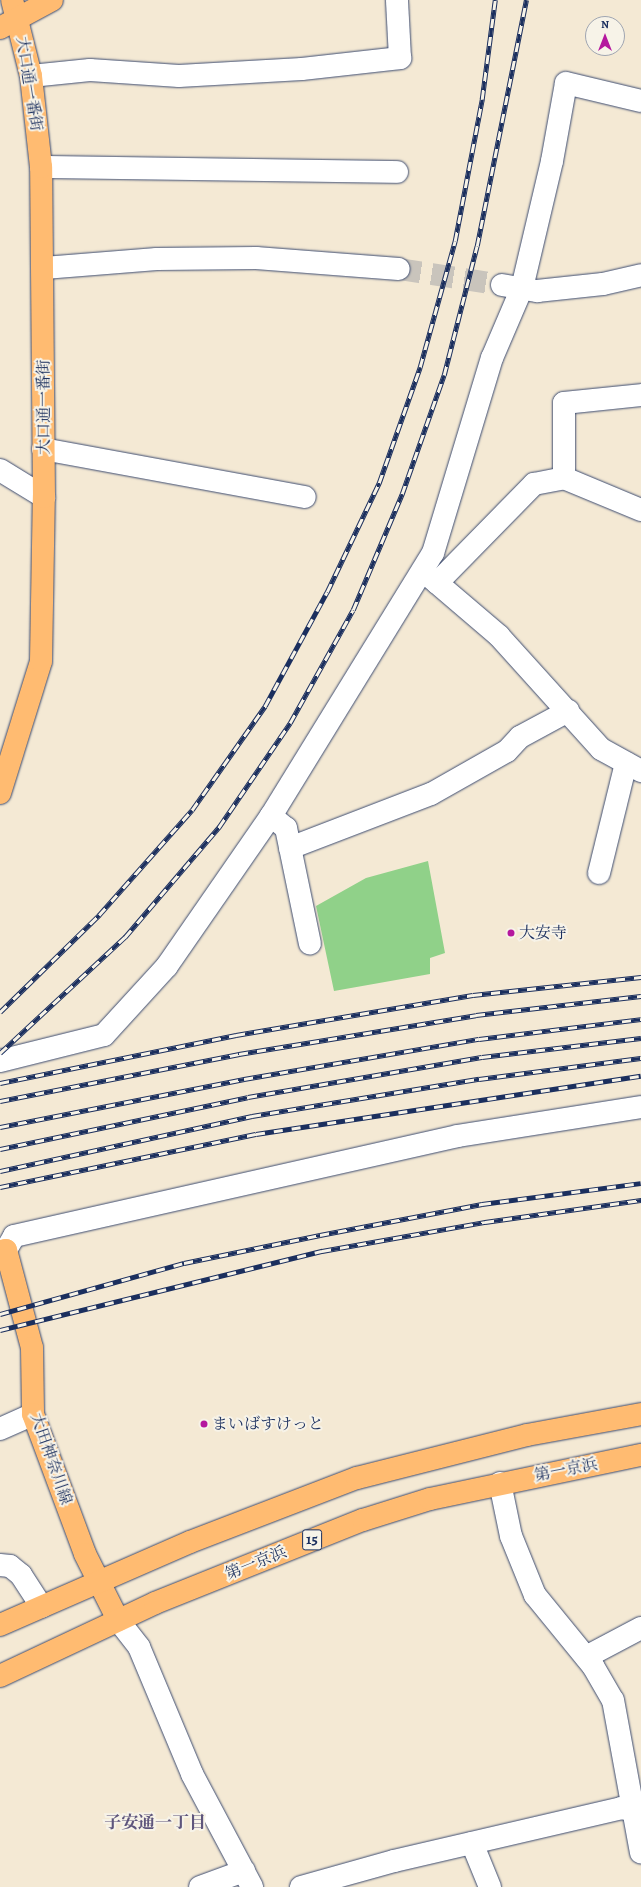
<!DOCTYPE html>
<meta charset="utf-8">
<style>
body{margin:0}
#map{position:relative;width:641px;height:1887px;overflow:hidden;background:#f4e9d4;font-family:Alegreya,"Noto Serif JP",serif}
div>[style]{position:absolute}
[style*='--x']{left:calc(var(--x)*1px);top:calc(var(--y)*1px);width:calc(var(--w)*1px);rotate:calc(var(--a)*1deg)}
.green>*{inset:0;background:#90d189}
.minor-tunnel>*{height:22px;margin-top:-11px;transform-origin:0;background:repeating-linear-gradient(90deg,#c9c4bc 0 22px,transparent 0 33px)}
.roads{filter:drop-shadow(0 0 1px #3c4b70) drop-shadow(0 0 1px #3c4b70)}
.minor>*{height:22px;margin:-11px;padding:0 11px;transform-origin:11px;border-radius:11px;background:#fff}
.major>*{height:22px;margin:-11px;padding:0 11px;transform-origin:11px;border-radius:11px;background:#ffbb71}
.highway>*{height:22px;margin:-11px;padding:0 11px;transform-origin:11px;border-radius:11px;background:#ffbb71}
.rail>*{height:4.5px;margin-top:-2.25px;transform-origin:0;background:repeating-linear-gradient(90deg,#f7f3e8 0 9px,#1b2f5e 0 18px);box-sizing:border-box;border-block:1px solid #1b2f5e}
.dots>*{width:11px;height:11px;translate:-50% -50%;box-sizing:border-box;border:2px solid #f7f3e8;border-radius:50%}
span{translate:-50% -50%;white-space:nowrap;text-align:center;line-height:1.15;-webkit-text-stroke:4px #f7f3e8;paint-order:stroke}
.shield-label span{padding:1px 3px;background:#f7f3e8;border:1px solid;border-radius:3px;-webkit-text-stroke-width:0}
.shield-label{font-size:15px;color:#1b2f5e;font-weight:700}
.street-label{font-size:16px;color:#1b2f5e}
.poi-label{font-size:16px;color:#1b2f5e}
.left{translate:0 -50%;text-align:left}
.neighbourhood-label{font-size:17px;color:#5e557c;font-weight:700}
.north{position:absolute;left:585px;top:16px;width:40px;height:40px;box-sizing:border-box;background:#f7f3e8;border:1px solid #9fa5b1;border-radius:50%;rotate:0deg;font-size:11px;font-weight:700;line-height:16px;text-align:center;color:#1b2f5e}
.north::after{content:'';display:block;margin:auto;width:14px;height:18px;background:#b5179e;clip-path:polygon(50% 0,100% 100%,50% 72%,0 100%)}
</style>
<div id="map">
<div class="green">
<div style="clip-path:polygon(428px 861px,445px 953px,430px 958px,430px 974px,334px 991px,316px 906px,366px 878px)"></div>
</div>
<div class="minor-tunnel">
<div style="--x:399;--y:269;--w:104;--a:8.8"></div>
</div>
<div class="roads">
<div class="minor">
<div style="--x:31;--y:76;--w:59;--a:-5.8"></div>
<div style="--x:90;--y:70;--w:89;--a:3.9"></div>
<div style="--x:179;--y:76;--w:123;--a:-3.3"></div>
<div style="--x:302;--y:69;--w:99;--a:-6.4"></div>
<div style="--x:400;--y:58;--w:58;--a:-93"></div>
<div style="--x:41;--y:167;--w:356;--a:0.8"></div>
<div style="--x:44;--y:268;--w:113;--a:-4.6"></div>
<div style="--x:157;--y:259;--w:99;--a:-0.6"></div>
<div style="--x:256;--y:258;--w:143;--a:4.4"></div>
<div style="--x:502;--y:285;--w:36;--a:10"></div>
<div style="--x:537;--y:291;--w:66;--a:-6.1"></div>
<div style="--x:603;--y:284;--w:39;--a:-13"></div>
<div style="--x:43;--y:449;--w:266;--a:10.4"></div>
<div style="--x:0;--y:470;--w:52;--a:31.5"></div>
<div style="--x:564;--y:478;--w:75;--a:-90"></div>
<div style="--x:564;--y:403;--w:77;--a:-5.9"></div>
<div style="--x:423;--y:571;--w:100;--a:40.5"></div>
<div style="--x:499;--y:636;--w:152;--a:47.9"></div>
<div style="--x:601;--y:749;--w:46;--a:28.8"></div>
<div style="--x:437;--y:583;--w:139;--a:-45.6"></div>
<div style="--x:534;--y:484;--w:31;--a:-11"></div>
<div style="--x:564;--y:478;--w:83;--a:22.6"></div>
<div style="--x:271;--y:816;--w:19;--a:39"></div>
<div style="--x:286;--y:828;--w:118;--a:78.3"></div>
<div style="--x:290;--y:848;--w:151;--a:-21"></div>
<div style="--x:431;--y:794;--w:87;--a:-29.5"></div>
<div style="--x:507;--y:751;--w:19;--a:-47"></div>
<div style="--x:520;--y:737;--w:55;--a:-28.4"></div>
<div style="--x:599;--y:873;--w:113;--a:-76.2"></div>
<div style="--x:0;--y:1061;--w:107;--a:-14"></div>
<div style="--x:104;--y:1035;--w:93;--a:-47.6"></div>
<div style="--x:167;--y:966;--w:183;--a:-55.3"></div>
<div style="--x:271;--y:816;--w:309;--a:-58.4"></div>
<div style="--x:433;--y:553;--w:204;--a:-73.2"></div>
<div style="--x:492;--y:358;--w:76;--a:-66.8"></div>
<div style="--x:522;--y:288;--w:130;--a:-76.7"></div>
<div style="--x:552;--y:161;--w:79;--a:-79.8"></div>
<div style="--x:566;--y:83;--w:77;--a:13.5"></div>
<div style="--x:6;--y:1250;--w:16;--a:-60"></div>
<div style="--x:14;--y:1236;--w:455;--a:-12.7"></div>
<div style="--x:458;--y:1136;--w:185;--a:-9"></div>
<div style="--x:0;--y:1429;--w:36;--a:-24"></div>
<div style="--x:500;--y:1483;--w:54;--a:78.3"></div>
<div style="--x:511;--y:1536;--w:64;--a:67.9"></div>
<div style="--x:535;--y:1595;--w:92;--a:50.8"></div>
<div style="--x:593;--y:1666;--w:39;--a:60"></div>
<div style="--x:613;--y:1700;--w:155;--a:79.6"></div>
<div style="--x:0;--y:1565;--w:10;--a:6"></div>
<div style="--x:10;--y:1566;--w:14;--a:39"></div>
<div style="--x:21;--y:1575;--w:38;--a:57"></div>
<div style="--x:118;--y:1620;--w:34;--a:52"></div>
<div style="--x:139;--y:1647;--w:138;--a:67.3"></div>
<div style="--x:192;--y:1774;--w:128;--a:62"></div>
<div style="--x:586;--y:1657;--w:62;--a:-27.8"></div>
<div style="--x:472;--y:1843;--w:48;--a:67.8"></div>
<div style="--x:200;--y:1887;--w:47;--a:-20"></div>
<div style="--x:301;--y:1887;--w:97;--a:-15.6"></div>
<div style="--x:394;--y:1861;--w:233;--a:-13.1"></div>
<div style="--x:621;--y:1808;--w:20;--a:11"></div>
</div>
<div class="major">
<div style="--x:0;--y:793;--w:138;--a:-72.7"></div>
<div style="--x:41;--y:661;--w:164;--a:-89"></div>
<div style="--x:44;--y:497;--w:330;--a:-90.5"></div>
<div style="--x:41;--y:167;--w:92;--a:-96.3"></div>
<div style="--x:31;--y:76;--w:78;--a:-104"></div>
<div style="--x:0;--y:1251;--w:6;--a:-9"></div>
<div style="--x:6;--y:1250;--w:101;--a:75.1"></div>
<div style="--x:32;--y:1348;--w:66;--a:89.1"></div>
<div style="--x:33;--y:1414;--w:149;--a:69.6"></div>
<div style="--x:85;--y:1554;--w:74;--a:63.4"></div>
</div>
<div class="highway">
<div style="--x:0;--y:28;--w:59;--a:-28.3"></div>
<div style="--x:0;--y:1625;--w:207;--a:-23.6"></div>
<div style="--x:190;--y:1542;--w:179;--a:-21"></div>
<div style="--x:357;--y:1478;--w:175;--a:-14.2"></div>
<div style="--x:527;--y:1435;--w:116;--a:-10.4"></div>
<div style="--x:0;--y:1676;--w:171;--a:-25.2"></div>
<div style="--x:155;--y:1603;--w:224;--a:-21.8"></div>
<div style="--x:363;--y:1520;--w:70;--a:-17.4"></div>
<div style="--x:430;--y:1499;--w:216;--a:-11.8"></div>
</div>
</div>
<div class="rail">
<div style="--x:0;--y:1012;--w:139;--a:-44.4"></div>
<div style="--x:99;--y:915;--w:140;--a:-48.5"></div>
<div style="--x:192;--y:810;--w:127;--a:-54.9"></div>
<div style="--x:265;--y:706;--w:130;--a:-61.5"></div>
<div style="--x:327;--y:592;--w:121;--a:-64.5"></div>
<div style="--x:379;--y:483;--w:123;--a:-70.5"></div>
<div style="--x:420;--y:367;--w:131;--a:-74.5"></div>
<div style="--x:455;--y:241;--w:145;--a:-79.2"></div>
<div style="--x:482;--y:99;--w:100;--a:-82.5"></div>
<div style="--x:0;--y:1053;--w:171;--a:-42.9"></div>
<div style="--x:125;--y:937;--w:145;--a:-49.5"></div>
<div style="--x:219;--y:827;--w:126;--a:-55.7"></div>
<div style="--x:290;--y:723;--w:129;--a:-60.9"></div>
<div style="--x:353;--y:610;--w:126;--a:-67.1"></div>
<div style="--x:402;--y:494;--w:126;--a:-70.6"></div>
<div style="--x:444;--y:375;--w:133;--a:-75.7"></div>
<div style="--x:477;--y:246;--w:251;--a:-78.7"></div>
<div style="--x:0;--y:1083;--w:241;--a:-11.5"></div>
<div style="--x:236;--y:1035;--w:240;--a:-9.6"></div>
<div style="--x:473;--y:995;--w:169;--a:-6.1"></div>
<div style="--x:0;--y:1101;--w:244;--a:-11.1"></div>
<div style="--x:239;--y:1054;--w:240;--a:-9.3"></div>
<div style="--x:476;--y:1015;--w:166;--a:-6.6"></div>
<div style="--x:0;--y:1127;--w:249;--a:-11.1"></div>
<div style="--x:244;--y:1079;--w:238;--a:-9.7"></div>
<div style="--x:479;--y:1039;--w:163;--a:-7"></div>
<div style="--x:0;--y:1149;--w:253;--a:-11.8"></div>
<div style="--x:248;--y:1097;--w:237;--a:-9.7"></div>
<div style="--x:482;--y:1057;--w:160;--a:-6.8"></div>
<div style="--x:0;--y:1171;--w:258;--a:-12.3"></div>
<div style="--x:252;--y:1116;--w:230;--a:-9.3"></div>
<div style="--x:479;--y:1079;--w:163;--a:-7.4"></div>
<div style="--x:0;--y:1187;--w:261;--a:-11.7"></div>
<div style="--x:256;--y:1134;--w:389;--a:-8.6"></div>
<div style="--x:0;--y:1314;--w:191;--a:-15.5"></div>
<div style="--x:184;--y:1263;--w:139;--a:-11.6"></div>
<div style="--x:320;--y:1235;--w:165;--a:-10.8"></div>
<div style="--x:482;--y:1204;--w:160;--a:-7.5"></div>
<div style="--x:0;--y:1330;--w:332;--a:-13.8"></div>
<div style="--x:322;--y:1251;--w:166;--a:-10.1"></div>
<div style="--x:485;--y:1222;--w:158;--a:-8"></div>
</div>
<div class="dots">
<div style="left:511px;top:933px;background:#b5179e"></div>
<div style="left:204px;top:1424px;background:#b5179e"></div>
</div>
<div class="shield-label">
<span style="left:312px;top:1540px">15</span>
</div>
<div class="street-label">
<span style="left:29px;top:84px;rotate:81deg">大口通一番街</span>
<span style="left:44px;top:407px;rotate:-90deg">大口通一番街</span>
<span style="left:51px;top:1459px;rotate:71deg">大田神奈川線</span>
<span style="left:566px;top:1470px;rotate:-11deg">第一京浜</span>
<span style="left:256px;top:1563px;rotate:-22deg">第一京浜</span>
</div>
<div class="poi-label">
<span class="left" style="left:519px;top:933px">大安寺</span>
<span class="left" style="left:212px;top:1424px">まいばすけっと</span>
</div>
<div class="neighbourhood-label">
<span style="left:155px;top:1823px">子安通一丁目</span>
</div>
<div class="north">N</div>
</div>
